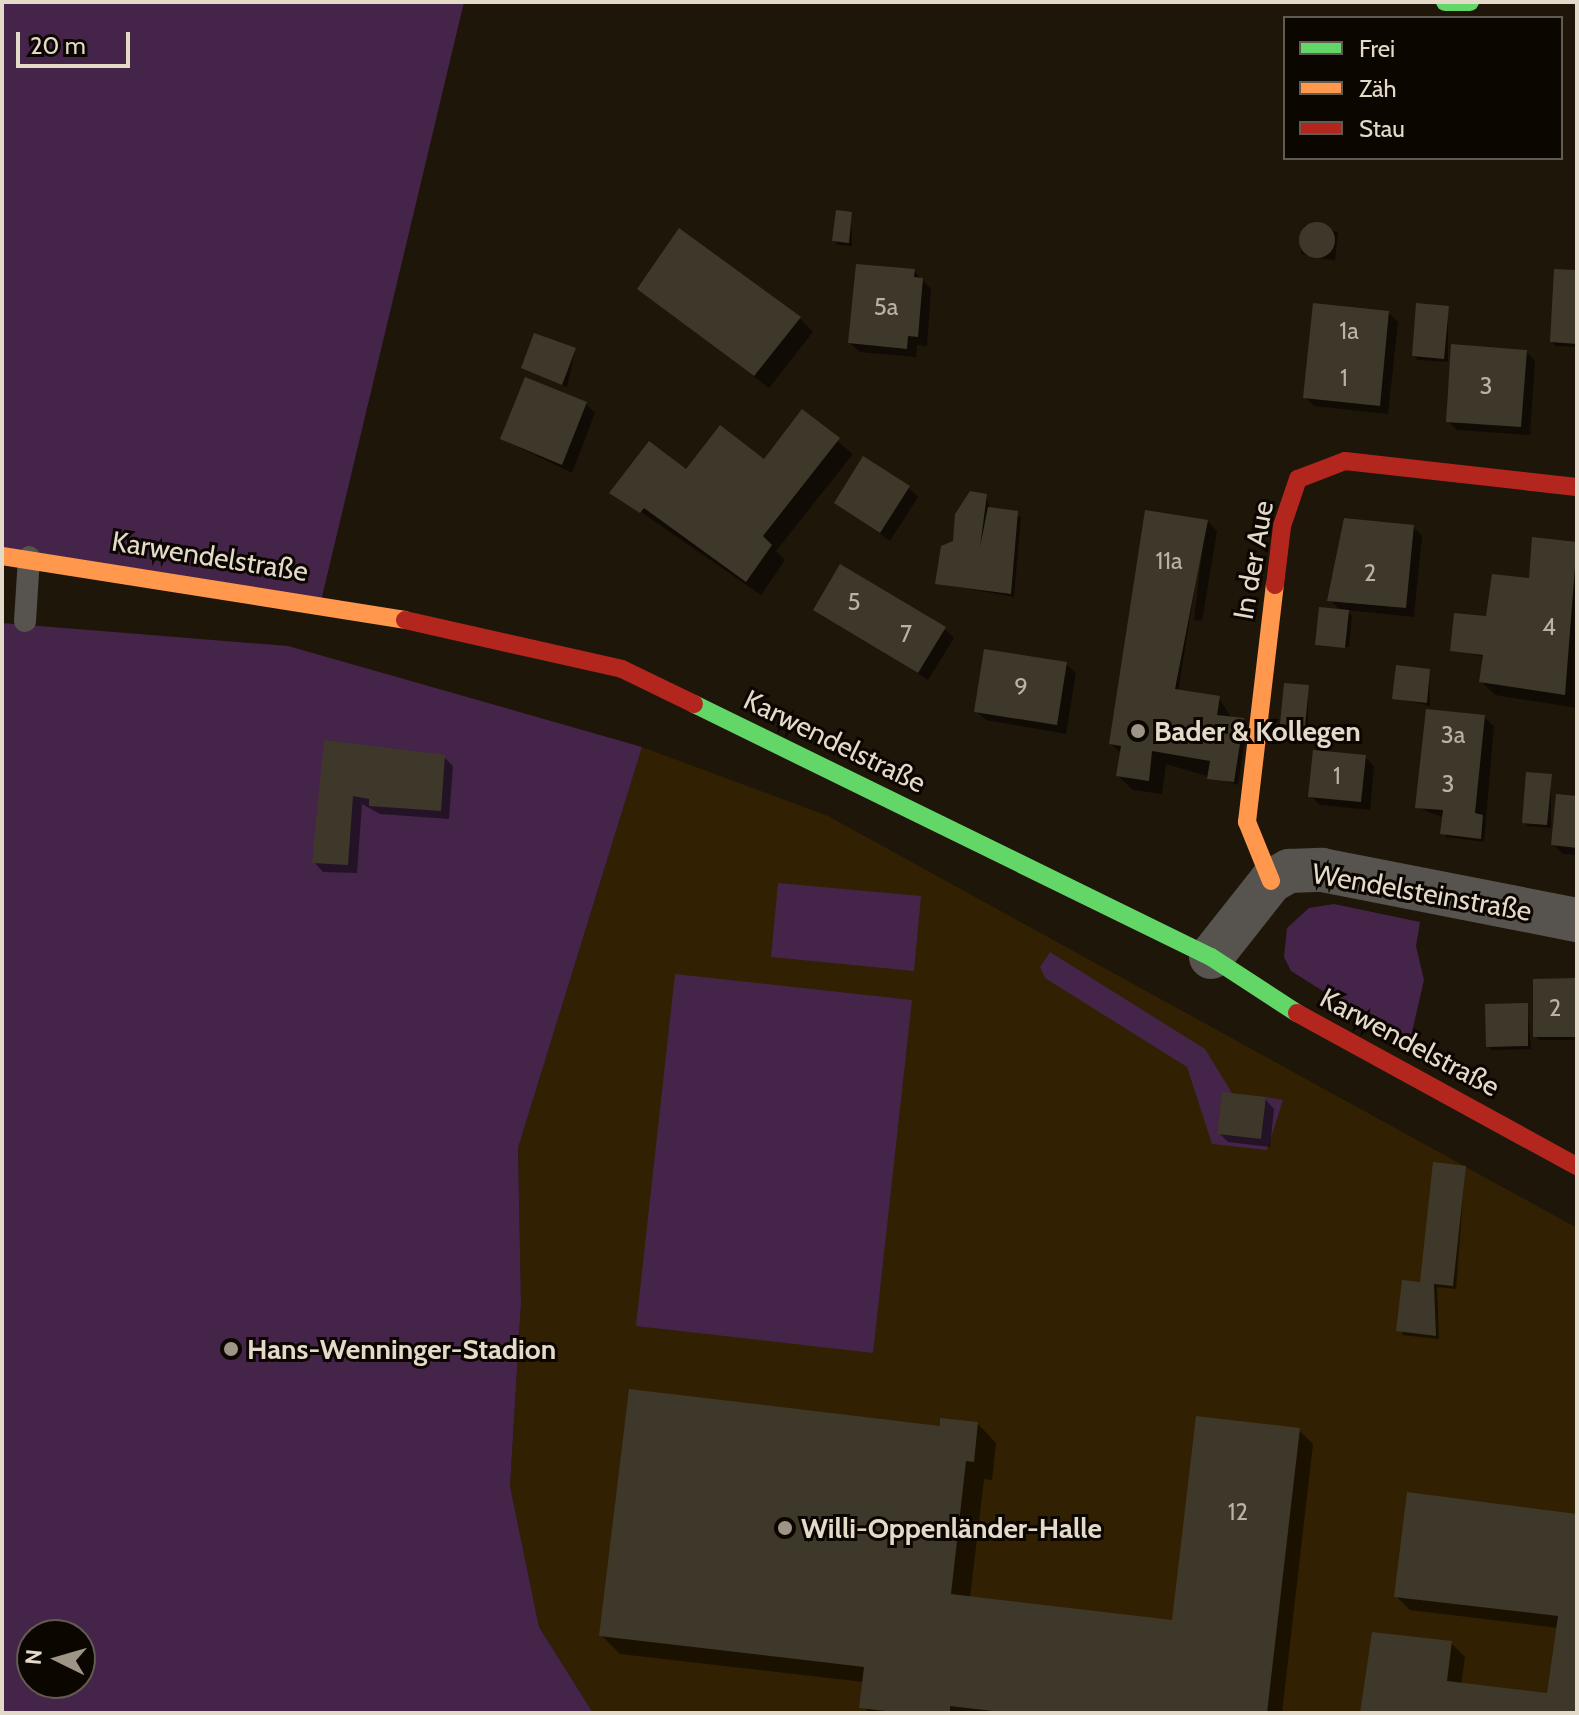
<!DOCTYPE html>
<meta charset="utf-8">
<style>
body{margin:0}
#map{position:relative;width:1579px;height:1715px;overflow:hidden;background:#1e1609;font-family:Cabin,sans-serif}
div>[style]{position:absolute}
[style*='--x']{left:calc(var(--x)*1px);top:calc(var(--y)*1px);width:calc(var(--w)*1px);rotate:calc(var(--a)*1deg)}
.built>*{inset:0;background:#312001}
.green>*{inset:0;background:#45244a}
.shadow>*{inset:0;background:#0007}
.building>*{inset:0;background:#3e382b}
.round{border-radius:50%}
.lane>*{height:22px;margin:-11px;padding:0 11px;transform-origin:11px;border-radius:11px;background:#57534e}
.street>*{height:44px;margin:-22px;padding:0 22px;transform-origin:22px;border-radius:22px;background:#57534e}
.fast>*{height:18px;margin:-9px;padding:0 9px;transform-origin:9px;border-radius:9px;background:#63d668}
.slow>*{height:18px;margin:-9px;padding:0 9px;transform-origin:9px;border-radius:9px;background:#ff974d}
.jam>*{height:18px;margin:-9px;padding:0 9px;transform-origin:9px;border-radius:9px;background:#b3261e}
.dots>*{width:22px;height:22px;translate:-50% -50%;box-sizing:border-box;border:4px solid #0b0600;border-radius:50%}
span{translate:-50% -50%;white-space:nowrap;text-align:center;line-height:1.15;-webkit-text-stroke:6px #0b0600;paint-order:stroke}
.number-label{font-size:24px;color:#bab2a2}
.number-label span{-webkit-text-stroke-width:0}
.street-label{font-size:28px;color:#e4daca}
.poi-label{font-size:28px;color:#e4daca;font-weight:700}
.left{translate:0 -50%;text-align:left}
.frame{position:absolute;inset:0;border:4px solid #e4daca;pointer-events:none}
.legend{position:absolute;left:1283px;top:16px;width:280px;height:144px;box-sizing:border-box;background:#0b0600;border:2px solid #625b51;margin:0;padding:10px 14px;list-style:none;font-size:24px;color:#e4daca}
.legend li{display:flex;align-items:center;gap:16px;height:40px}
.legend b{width:40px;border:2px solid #625b51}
.north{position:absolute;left:16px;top:1619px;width:80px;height:80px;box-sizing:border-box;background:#0b0600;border:2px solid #625b51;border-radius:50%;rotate:275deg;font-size:22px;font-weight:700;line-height:32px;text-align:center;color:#e4daca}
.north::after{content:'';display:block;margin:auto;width:28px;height:36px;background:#9f9586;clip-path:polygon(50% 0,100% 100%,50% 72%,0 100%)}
.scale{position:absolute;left:16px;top:32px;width:114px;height:36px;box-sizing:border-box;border:4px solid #e4daca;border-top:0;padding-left:10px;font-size:24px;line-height:28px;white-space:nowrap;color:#e4daca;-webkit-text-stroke:6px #0b0600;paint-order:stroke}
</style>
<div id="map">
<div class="built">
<div style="clip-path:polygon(642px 747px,828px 816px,1577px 1228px,1577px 1713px,593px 1713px,539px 1627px,510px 1486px,521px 1303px,518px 1148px)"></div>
</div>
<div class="green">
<div style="clip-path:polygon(2px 2px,464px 2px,321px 601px,2px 556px)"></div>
<div style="clip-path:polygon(evenodd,2px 623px,288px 646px,642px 747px,518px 1148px,521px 1303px,510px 1486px,539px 1627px,593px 1713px,2px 1713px,2px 623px,32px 1635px,80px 1635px,80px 1683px,32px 1683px,32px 1635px)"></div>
<div style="clip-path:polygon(778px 883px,921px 896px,914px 971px,771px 957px)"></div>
<div style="clip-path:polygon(1334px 904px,1420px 922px,1416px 946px,1424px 980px,1409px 1045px,1291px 971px,1284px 957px,1287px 928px,1309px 908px)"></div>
<div style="clip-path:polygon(1050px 952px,1205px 1049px,1232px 1093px,1222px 1093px,1217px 1134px,1261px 1139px,1266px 1097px,1283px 1100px,1267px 1150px,1212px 1144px,1187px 1067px,1045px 978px,1040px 967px)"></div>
<div style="clip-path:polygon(675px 974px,912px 1000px,873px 1353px,636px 1326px)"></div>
</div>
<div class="shadow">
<div style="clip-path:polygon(851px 214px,852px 246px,838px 245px,834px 241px)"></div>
<div style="clip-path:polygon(1304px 225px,1338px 232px,1335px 261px,1301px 254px)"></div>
<div style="clip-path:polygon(914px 271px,931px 289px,927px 346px,917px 345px,916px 357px,860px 352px,850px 343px)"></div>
<div style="clip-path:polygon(1577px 272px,1577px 347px,1556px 346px,1552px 342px)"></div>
<div style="clip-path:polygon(639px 289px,799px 318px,813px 332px,769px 388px)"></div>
<div style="clip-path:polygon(1448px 308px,1448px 362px,1418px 360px,1414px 356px)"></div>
<div style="clip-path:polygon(1388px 313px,1398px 322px,1388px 414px,1314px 406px,1305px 397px)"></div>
<div style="clip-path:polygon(575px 350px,567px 387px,523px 368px)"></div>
<div style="clip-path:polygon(1526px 352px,1535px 361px,1530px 435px,1457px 430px,1448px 421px)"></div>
<div style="clip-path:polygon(586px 404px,595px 413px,572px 473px,502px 439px)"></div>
<div style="clip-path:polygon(802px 412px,853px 454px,776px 551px,785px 560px,761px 595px,612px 492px,764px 462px)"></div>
<div style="clip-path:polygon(909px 488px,918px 497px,890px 541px,836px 503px)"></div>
<div style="clip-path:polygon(986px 496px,990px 509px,1021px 517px,1014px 597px,937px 583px)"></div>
<div style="clip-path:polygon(1146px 512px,1208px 522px,1217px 531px,1202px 621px,1194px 620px,1205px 526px,1178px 692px,1219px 698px,1232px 719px,1247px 724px,1238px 785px,1166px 764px,1162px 794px,1133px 790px,1118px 776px,1122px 754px,1111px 744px)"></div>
<div style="clip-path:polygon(1413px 527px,1422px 536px,1414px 617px,1346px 610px,1352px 616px,1349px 647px,1318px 646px,1341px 611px,1330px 600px)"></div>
<div style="clip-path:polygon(1534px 539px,1577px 544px,1577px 708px,1495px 695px,1481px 681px,1484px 657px,1452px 650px,1530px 580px)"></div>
<div style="clip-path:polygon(816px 609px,944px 629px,954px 638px,928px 680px)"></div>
<div style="clip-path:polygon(1066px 664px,1076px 673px,1066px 734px,986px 720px,976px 711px)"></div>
<div style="clip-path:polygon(1429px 671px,1430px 706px,1395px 698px)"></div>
<div style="clip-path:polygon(1308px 687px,1308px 730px,1286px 727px,1282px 723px)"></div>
<div style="clip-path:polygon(1484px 717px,1494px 726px,1484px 842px,1446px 837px,1444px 818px,1417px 807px)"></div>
<div style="clip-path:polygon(326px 743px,444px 757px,453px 766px,449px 819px,380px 814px,362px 804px,357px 873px,323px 872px,314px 862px)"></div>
<div style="clip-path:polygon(1365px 757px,1374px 766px,1370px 810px,1320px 805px,1311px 796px)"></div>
<div style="clip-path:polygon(1551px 776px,1551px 828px,1528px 826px,1524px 822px)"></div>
<div style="clip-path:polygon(1577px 798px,1577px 855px,1563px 854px,1553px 844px)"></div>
<div style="clip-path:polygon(1577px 980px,1577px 1040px,1539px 1040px,1535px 1036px)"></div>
<div style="clip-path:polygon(1527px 1005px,1531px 1049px,1492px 1050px,1488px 1046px)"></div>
<div style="clip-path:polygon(1265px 1099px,1274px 1109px,1270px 1147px,1228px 1142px,1219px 1133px)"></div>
<div style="clip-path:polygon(1465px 1168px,1456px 1289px,1437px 1287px,1439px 1339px,1402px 1335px)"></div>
<div style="clip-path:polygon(978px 1424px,996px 1443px,992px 1480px,984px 1479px,970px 1598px,1174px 1622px,1299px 1430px,1313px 1444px,1282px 1713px,867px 1713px,864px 1682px,620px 1654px,602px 1636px,942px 1428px)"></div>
<div style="clip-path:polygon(1577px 1516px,1577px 1713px,1362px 1713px,1451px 1643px,1465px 1657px,1461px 1685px,1549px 1696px,1558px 1628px,1410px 1610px,1396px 1596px)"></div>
</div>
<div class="building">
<div style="clip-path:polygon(836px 210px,852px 212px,849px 243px,832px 241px)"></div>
<div class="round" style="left:1299px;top:222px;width:36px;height:36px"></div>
<div style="clip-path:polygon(679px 228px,801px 317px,754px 376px,637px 289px)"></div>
<div style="clip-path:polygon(856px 264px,915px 269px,914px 277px,923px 278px,918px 337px,908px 336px,907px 349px,848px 343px)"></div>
<div style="clip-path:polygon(1554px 269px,1577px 270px,1577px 344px,1550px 342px)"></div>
<div style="clip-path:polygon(1313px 303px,1389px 311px,1380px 406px,1303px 398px)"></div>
<div style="clip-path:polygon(1416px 303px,1449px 306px,1444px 359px,1412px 356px)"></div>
<div style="clip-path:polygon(534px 333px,576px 348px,562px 385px,521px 368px)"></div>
<div style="clip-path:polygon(1451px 344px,1527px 350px,1521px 427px,1446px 422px)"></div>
<div style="clip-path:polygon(525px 377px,587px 402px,562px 465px,500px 439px)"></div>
<div style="clip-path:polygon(802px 409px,840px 438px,763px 536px,772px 545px,746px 582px,644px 508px,640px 513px,609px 493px,649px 441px,686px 469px,720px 425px,764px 459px)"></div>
<div style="clip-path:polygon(863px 456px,910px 486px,880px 533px,834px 503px)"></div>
<div style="clip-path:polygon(970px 491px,987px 494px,980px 547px,988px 507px,1018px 511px,1011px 594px,935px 584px,941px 546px,953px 541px,955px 514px)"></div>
<div style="clip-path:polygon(1145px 510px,1208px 520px,1175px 689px,1220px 696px,1217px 715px,1244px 718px,1234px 782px,1207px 779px,1210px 761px,1152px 751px,1149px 781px,1116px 776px,1121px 746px,1109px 744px)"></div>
<div style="clip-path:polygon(1344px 518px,1414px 525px,1406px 608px,1327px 601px)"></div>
<div style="clip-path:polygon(1532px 537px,1577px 542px,1565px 695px,1479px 682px,1483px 655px,1450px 651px,1454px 613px,1486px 616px,1492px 574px,1529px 578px)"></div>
<div style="clip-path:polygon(840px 564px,946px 627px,918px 673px,813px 610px)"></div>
<div style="clip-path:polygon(1319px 607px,1349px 610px,1345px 648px,1315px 645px)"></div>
<div style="clip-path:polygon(984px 649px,1067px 662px,1057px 725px,974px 712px)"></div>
<div style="clip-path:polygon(1396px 665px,1430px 669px,1427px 703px,1392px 699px)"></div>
<div style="clip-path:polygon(1284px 683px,1309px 685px,1305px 727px,1280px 724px)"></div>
<div style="clip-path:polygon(1426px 709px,1485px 715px,1475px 813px,1483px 815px,1481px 839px,1440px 834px,1443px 810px,1415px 808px)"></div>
<div style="clip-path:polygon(324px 740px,445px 755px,441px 811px,369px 806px,369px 799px,353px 796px,348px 865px,312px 863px)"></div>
<div style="clip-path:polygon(1313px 750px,1366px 755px,1361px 802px,1308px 797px)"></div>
<div style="clip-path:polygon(1526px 772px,1552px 774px,1547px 825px,1522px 823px)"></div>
<div style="clip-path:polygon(1556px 794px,1577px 796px,1577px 848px,1551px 845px)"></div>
<div style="clip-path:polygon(1577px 978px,1577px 1037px,1533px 1037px,1533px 979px)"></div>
<div style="clip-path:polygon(1528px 1003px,1528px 1046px,1486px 1047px,1485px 1004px)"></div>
<div style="clip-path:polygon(1222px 1092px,1266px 1097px,1261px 1139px,1217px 1134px)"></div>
<div style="clip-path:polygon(1433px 1162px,1466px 1166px,1453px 1286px,1434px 1284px,1436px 1336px,1396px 1331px,1402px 1280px,1420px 1282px)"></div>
<div style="clip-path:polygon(629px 1389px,940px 1426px,940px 1418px,978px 1422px,974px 1462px,966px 1461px,951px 1594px,1172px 1620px,1196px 1416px,1300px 1428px,1267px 1713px,1010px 1713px,950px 1706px,950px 1713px,903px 1713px,859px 1708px,864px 1667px,599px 1636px)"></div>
<div style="clip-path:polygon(1407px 1492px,1577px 1514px,1577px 1713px,1360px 1713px,1372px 1632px,1452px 1641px,1447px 1681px,1547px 1693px,1558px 1616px,1394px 1597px)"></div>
</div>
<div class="lane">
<div style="--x:25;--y:621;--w:64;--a:-86.4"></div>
</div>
<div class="street">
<div style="--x:1211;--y:957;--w:97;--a:-51.7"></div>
<div style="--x:1271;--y:881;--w:21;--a:-29"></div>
<div style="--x:1289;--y:871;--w:33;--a:-2"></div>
<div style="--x:1322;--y:870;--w:260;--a:11.1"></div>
</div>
<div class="fast">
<div style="--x:1445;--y:2;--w:25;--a:0"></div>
<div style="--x:694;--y:704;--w:576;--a:26.08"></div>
<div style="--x:1211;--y:957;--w:103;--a:33.1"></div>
</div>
<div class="slow">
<div style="--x:2;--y:556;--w:408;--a:9"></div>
<div style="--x:1271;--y:881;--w:64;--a:-112.1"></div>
<div style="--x:1247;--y:822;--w:239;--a:-83.3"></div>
</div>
<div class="jam">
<div style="--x:1275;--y:585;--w:59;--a:-83.2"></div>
<div style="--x:1282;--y:526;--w:50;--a:-71.2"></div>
<div style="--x:1298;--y:479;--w:50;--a:-21"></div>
<div style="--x:1345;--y:461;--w:233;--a:6.4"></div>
<div style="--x:405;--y:620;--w:222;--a:12.7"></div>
<div style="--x:622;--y:669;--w:80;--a:25.9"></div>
<div style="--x:1297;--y:1013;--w:319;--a:28.7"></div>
</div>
<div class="dots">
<div style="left:1138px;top:731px;background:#9f9586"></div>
<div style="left:231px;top:1349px;background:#9f9586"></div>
<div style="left:785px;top:1528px;background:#9f9586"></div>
</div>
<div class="number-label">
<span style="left:886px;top:307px">5a</span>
<span style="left:1349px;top:331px">1a</span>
<span style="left:1344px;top:378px">1</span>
<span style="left:1486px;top:386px">3</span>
<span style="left:1169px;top:561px">11a</span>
<span style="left:1370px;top:573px">2</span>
<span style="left:854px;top:602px">5</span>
<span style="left:1549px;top:627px">4</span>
<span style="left:906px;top:634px">7</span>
<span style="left:1021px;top:687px">9</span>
<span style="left:1453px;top:735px">3a</span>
<span style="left:1337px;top:776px">1</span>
<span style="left:1448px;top:784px">3</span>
<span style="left:1555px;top:1008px">2</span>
<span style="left:1238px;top:1512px">12</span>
</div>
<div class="street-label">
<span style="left:210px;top:556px;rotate:9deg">Karwendelstraße</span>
<span style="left:1253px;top:560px;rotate:-80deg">In der Aue</span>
<span style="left:835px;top:741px;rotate:26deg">Karwendelstraße</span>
<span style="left:1422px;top:892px;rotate:10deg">Wendelsteinstraße</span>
<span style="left:1410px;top:1042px;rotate:28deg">Karwendelstraße</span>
</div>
<div class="poi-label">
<span class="left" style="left:1154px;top:731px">Bader &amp; Kollegen</span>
<span class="left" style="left:247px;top:1349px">Hans-Wenninger-Stadion</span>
<span class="left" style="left:801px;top:1528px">Willi-Oppenländer-Halle</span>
</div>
<div class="frame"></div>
<ul class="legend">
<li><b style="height:10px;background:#63d668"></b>Frei</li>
<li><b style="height:10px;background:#ff974d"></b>Zäh</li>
<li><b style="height:10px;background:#b3261e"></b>Stau</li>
</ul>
<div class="north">N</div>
<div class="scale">20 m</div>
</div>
